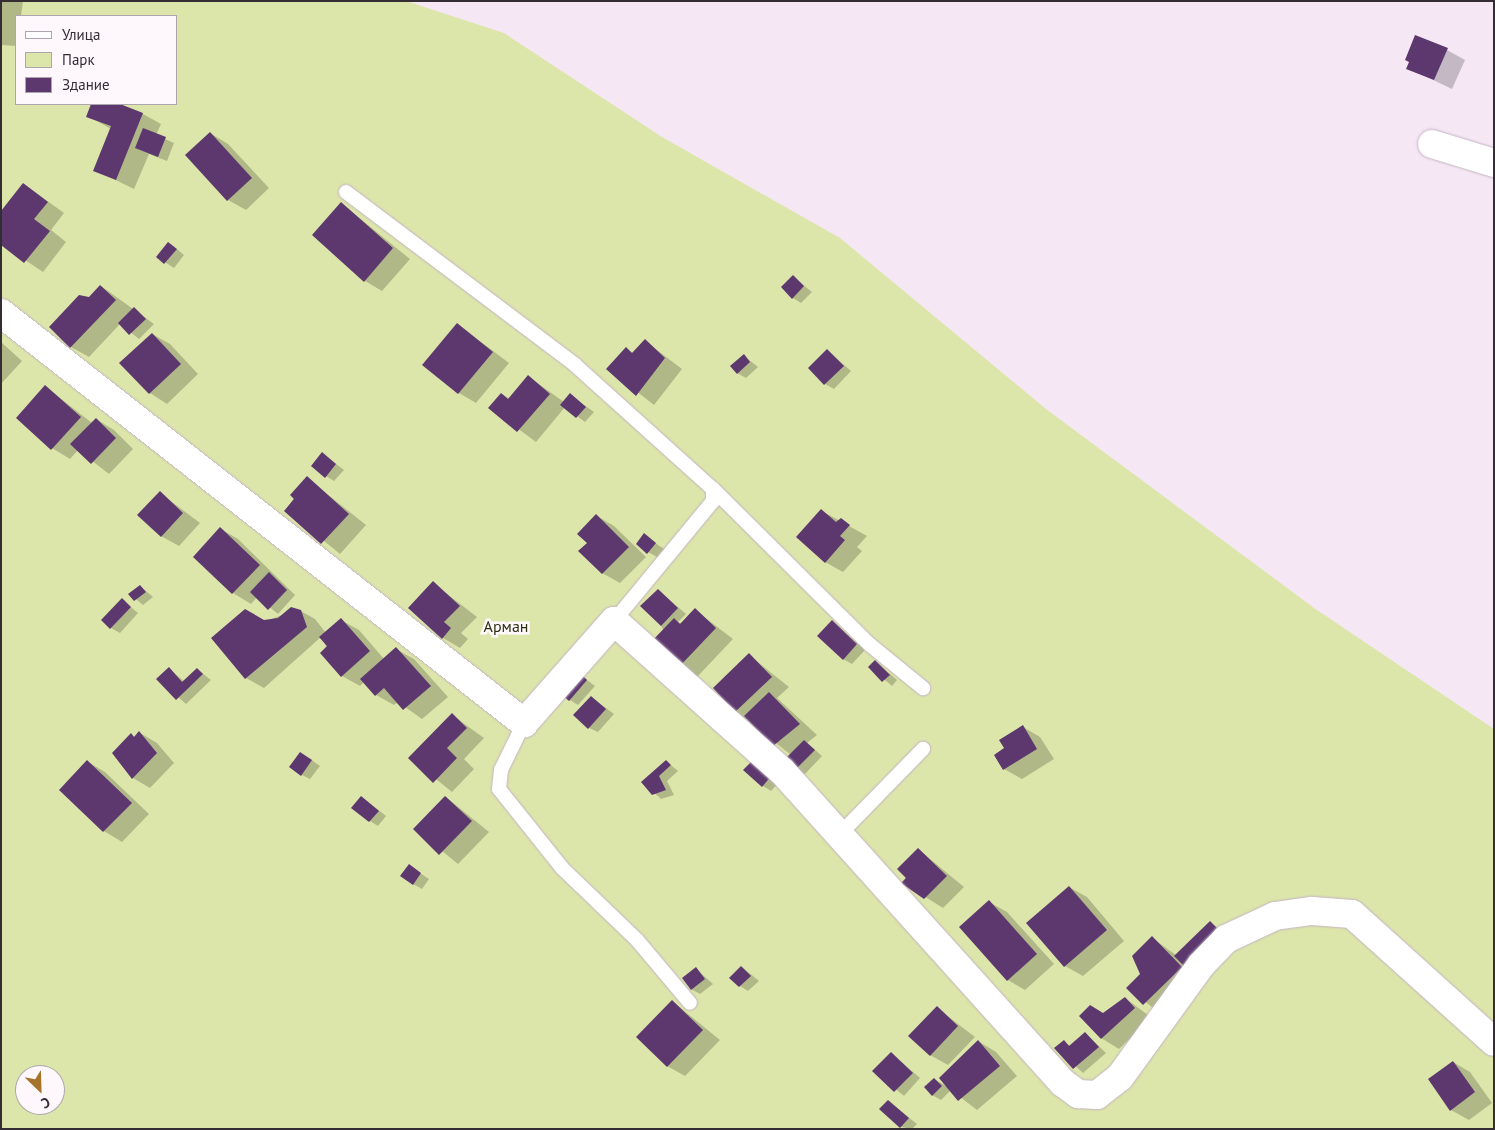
<!DOCTYPE html>
<meta charset="utf-8">
<style>
body{margin:0}
#map{position:relative;width:1495px;height:1130px;overflow:hidden;background:#f6e7f5;font-family:"PT Sans",sans-serif}
div>[style]{position:absolute}
[style*='--x']{left:calc(var(--x)*1px);top:calc(var(--y)*1px);width:calc(var(--w)*1px);rotate:calc(var(--a)*1deg)}
.green>*{inset:0;background:#dde6aa}
.shadow>*{inset:0;background:#0003}
.building>*{inset:0;background:#5d386f}
.roads{filter:drop-shadow(0 0 1px #c3b5c2) drop-shadow(0 0 1px #c3b5c2)}
.service>*{height:14px;margin:-7px;padding:0 7px;transform-origin:7px;border-radius:7px;background:#fff}
.minor>*{height:28px;margin:-14px;padding:0 14px;transform-origin:14px;border-radius:14px;background:#fff}
span{translate:-50% -50%;white-space:nowrap;text-align:center;line-height:1.15;-webkit-text-stroke:5px #fef8fd;paint-order:stroke}
.park-label{font-size:16px;color:#2d3110}
.frame{position:absolute;inset:0;border:2px solid #342e34;pointer-events:none}
.legend{position:absolute;left:15px;top:15px;width:162px;height:90px;box-sizing:border-box;background:#fef8fd;border:1px solid #ada7ad;margin:0;padding:6px 9px;list-style:none;font-size:15px;color:#342e34}
.legend li{display:flex;align-items:center;gap:10px;height:25px}
.legend b{width:25px;border:1px solid #ada7ad}
.north{position:absolute;left:15px;top:1065px;width:50px;height:50px;box-sizing:border-box;background:#fef8fd;border:1px solid #ada7ad;border-radius:50%;rotate:156deg;font-size:14px;font-weight:700;line-height:20px;text-align:center;color:#342e34}
.north::after{content:'';display:block;margin:auto;width:18px;height:22px;background:#a5732a;clip-path:polygon(50% 0,100% 100%,50% 72%,0 100%)}
</style>
<div id="map">
<div class="green">
<div style="clip-path:polygon(evenodd,1px 1px,406px 1px,504px 33px,662px 137px,840px 238px,1046px 409px,1314px 608px,1494px 729px,1494px 1129px,1px 1129px,1px 1px,16px 16px,176px 16px,176px 104px,16px 104px,16px 16px,1px 1px,25px 1075px,55px 1075px,55px 1105px,25px 1105px,25px 1075px)"></div>
</div>
<div class="shadow">
<div style="clip-path:polygon(1px 1px,23px 1px,21px 16px,16px 16px,16px 46px,1px 45px)"></div>
<div style="clip-path:polygon(1447px 50px,1465px 60px,1452px 89px,1408px 68px,1410px 62px)"></div>
<div style="clip-path:polygon(93px 104px,117px 104px,143px 114px,161px 124px,156px 135px,174px 143px,167px 161px,149px 154px,134px 189px,95px 170px,111px 129px,88px 116px)"></div>
<div style="clip-path:polygon(210px 133px,228px 144px,269px 188px,246px 210px,228px 200px)"></div>
<div style="clip-path:polygon(24px 184px,64px 213px,51px 230px,66px 242px,43px 272px,1px 244px)"></div>
<div style="clip-path:polygon(342px 204px,410px 259px,382px 291px,365px 281px)"></div>
<div style="clip-path:polygon(177px 249px,184px 255px,174px 268px,157px 257px)"></div>
<div style="clip-path:polygon(793px 277px,812px 292px,801px 303px,793px 298px)"></div>
<div style="clip-path:polygon(101px 286px,154px 324px,139px 339px,120px 324px,89px 357px,71px 347px,89px 298px)"></div>
<div style="clip-path:polygon(457px 324px,509px 363px,476px 403px,459px 393px)"></div>
<div style="clip-path:polygon(152px 334px,170px 344px,198px 374px,167px 404px,150px 393px)"></div>
<div style="clip-path:polygon(645px 341px,682px 369px,654px 405px,608px 369px,626px 349px,633px 353px)"></div>
<div style="clip-path:polygon(1px 342px,22px 361px,1px 384px)"></div>
<div style="clip-path:polygon(828px 351px,851px 371px,834px 389px,825px 384px)"></div>
<div style="clip-path:polygon(744px 356px,758px 367px,746px 378px,737px 373px)"></div>
<div style="clip-path:polygon(529px 377px,564px 402px,570px 395px,594px 412px,585px 422px,565px 407px,536px 442px,490px 408px,502px 394px,510px 399px)"></div>
<div style="clip-path:polygon(46px 387px,92px 423px,96px 419px,114px 430px,133px 449px,109px 474px,78px 450px,70px 459px,52px 448px)"></div>
<div style="clip-path:polygon(323px 454px,344px 470px,334px 481px,326px 476px)"></div>
<div style="clip-path:polygon(307px 478px,366px 525px,340px 554px,286px 510px)"></div>
<div style="clip-path:polygon(160px 493px,200px 523px,179px 546px,161px 536px)"></div>
<div style="clip-path:polygon(822px 511px,867px 536px,857px 547px,862px 551px,843px 572px,825px 562px)"></div>
<div style="clip-path:polygon(597px 516px,614px 526px,646px 557px,620px 583px,602px 573px,588px 543px)"></div>
<div style="clip-path:polygon(221px 529px,238px 539px,295px 595px,278px 614px,257px 597px,251px 604px,233px 593px,195px 557px)"></div>
<div style="clip-path:polygon(644px 535px,664px 549px,657px 557px,648px 552px)"></div>
<div style="clip-path:polygon(433px 583px,477px 617px,461px 633px,468px 639px,460px 648px,443px 638px)"></div>
<div style="clip-path:polygon(140px 586px,153px 597px,143px 605px,130px 594px)"></div>
<div style="clip-path:polygon(658px 590px,686px 614px,678px 622px,682px 624px,695px 610px,733px 639px,697px 677px,679px 667px,661px 625px)"></div>
<div style="clip-path:polygon(122px 600px,138px 613px,120px 633px,111px 628px)"></div>
<div style="clip-path:polygon(297px 609px,315px 619px,326px 633px,341px 620px,359px 630px,384px 659px,396px 649px,414px 659px,448px 697px,422px 719px,398px 702px,394px 705px,376px 695px,364px 682px,360px 686px,342px 676px,321px 637px,264px 688px,246px 678px,264px 622px)"></div>
<div style="clip-path:polygon(832px 622px,865px 650px,852px 664px,843px 659px)"></div>
<div style="clip-path:polygon(749px 655px,789px 687px,777px 698px,817px 735px,807px 743px,822px 756px,805px 774px,796px 769px,791px 755px,736px 711px)"></div>
<div style="clip-path:polygon(876px 662px,897px 680px,892px 686px,870px 667px)"></div>
<div style="clip-path:polygon(169px 669px,185px 682px,197px 669px,211px 680px,186px 704px,158px 679px)"></div>
<div style="clip-path:polygon(579px 674px,595px 686px,578px 705px,570px 700px)"></div>
<div style="clip-path:polygon(591px 697px,614px 714px,598px 732px,589px 728px)"></div>
<div style="clip-path:polygon(452px 715px,484px 738px,464px 759px,474px 769px,452px 792px,410px 758px)"></div>
<div style="clip-path:polygon(1023px 727px,1040px 737px,1054px 759px,1022px 779px,1004px 769px,1005px 748px)"></div>
<div style="clip-path:polygon(140px 733px,157px 743px,174px 763px,150px 788px,133px 778px,131px 735px,135px 737px)"></div>
<div style="clip-path:polygon(309px 758px,320px 766px,310px 779px,302px 775px)"></div>
<div style="clip-path:polygon(754px 760px,780px 781px,771px 791px,763px 786px)"></div>
<div style="clip-path:polygon(88px 762px,105px 772px,149px 814px,122px 842px,104px 831px,61px 790px)"></div>
<div style="clip-path:polygon(667px 762px,678px 771px,667px 781px,674px 795px,661px 799px,643px 783px)"></div>
<div style="clip-path:polygon(362px 797px,386px 816px,378px 826px,370px 821px)"></div>
<div style="clip-path:polygon(446px 797px,489px 832px,458px 864px,415px 829px)"></div>
<div style="clip-path:polygon(918px 849px,964px 887px,943px 908px,903px 883px)"></div>
<div style="clip-path:polygon(417px 871px,429px 879px,422px 889px,413px 884px)"></div>
<div style="clip-path:polygon(1069px 887px,1087px 897px,1124px 941px,1083px 976px,1065px 966px)"></div>
<div style="clip-path:polygon(989px 902px,1007px 912px,1054px 964px,1025px 990px,1008px 980px)"></div>
<div style="clip-path:polygon(1210px 923px,1227px 937px,1162px 1015px,1128px 988px,1142px 974px,1152px 938px,1176px 955px)"></div>
<div style="clip-path:polygon(742px 967px,759px 981px,748px 991px,740px 986px)"></div>
<div style="clip-path:polygon(696px 969px,713px 984px,700px 994px,691px 989px)"></div>
<div style="clip-path:polygon(1125px 998px,1152px 1018px,1119px 1049px,1101px 1038px,1103px 1014px)"></div>
<div style="clip-path:polygon(672px 1001px,720px 1040px,685px 1076px,667px 1066px)"></div>
<div style="clip-path:polygon(937px 1008px,975px 1037px,948px 1065px,930px 1055px)"></div>
<div style="clip-path:polygon(1085px 1033px,1106px 1053px,1083px 1073px,1056px 1048px,1064px 1042px,1071px 1046px)"></div>
<div style="clip-path:polygon(978px 1041px,996px 1052px,1017px 1076px,977px 1110px,951px 1090px,941px 1100px,932px 1095px,934px 1079px,948px 1087px)"></div>
<div style="clip-path:polygon(891px 1053px,920px 1078px,904px 1096px,874px 1071px)"></div>
<div style="clip-path:polygon(1453px 1062px,1470px 1072px,1492px 1103px,1469px 1120px,1451px 1110px)"></div>
<div style="clip-path:polygon(888px 1101px,917px 1124px,912px 1129px,901px 1127px,881px 1109px)"></div>
</div>
<div class="building">
<div style="clip-path:polygon(1415px 35px,1448px 48px,1434px 80px,1406px 69px,1409px 62px,1405px 60px)"></div>
<div style="clip-path:polygon(91px 104px,120px 104px,143px 113px,116px 180px,93px 171px,111px 126px,86px 117px)"></div>
<div style="clip-path:polygon(143px 128px,166px 137px,158px 157px,135px 148px)"></div>
<div style="clip-path:polygon(210px 132px,252px 178px,227px 201px,185px 155px)"></div>
<div style="clip-path:polygon(23px 183px,48px 202px,34px 219px,50px 231px,24px 263px,1px 245px,1px 211px)"></div>
<div style="clip-path:polygon(341px 202px,393px 248px,364px 282px,312px 235px)"></div>
<div style="clip-path:polygon(168px 242px,177px 249px,164px 264px,156px 257px)"></div>
<div style="clip-path:polygon(793px 275px,804px 286px,792px 299px,781px 287px)"></div>
<div style="clip-path:polygon(100px 285px,116px 300px,70px 348px,49px 327px,79px 295px,89px 297px)"></div>
<div style="clip-path:polygon(134px 307px,146px 319px,129px 335px,118px 323px)"></div>
<div style="clip-path:polygon(457px 323px,493px 352px,458px 394px,422px 365px)"></div>
<div style="clip-path:polygon(152px 333px,181px 364px,149px 394px,119px 363px)"></div>
<div style="clip-path:polygon(645px 339px,665px 358px,636px 396px,606px 369px,626px 347px,632px 353px)"></div>
<div style="clip-path:polygon(827px 349px,844px 366px,824px 385px,808px 368px)"></div>
<div style="clip-path:polygon(744px 354px,750px 362px,737px 374px,730px 366px)"></div>
<div style="clip-path:polygon(528px 375px,550px 394px,517px 432px,488px 408px,501px 393px,508px 399px)"></div>
<div style="clip-path:polygon(45px 385px,81px 417px,51px 450px,16px 418px)"></div>
<div style="clip-path:polygon(570px 393px,586px 407px,576px 418px,560px 405px)"></div>
<div style="clip-path:polygon(96px 418px,116px 438px,91px 464px,70px 444px)"></div>
<div style="clip-path:polygon(322px 452px,336px 464px,325px 478px,311px 466px)"></div>
<div style="clip-path:polygon(307px 476px,349px 514px,321px 544px,284px 511px,294px 499px,290px 495px)"></div>
<div style="clip-path:polygon(160px 491px,183px 513px,161px 537px,137px 515px)"></div>
<div style="clip-path:polygon(821px 509px,836px 522px,841px 518px,850px 525px,840px 536px,845px 540px,825px 563px,796px 537px)"></div>
<div style="clip-path:polygon(596px 514px,629px 547px,602px 574px,578px 551px,587px 543px,577px 534px)"></div>
<div style="clip-path:polygon(220px 527px,260px 565px,232px 594px,193px 557px)"></div>
<div style="clip-path:polygon(644px 533px,656px 543px,647px 554px,636px 544px)"></div>
<div style="clip-path:polygon(269px 572px,287px 590px,268px 610px,250px 592px)"></div>
<div style="clip-path:polygon(433px 581px,460px 606px,444px 622px,451px 628px,442px 639px,408px 608px)"></div>
<div style="clip-path:polygon(140px 585px,146px 592px,134px 601px,128px 594px)"></div>
<div style="clip-path:polygon(658px 589px,678px 608px,661px 626px,640px 606px)"></div>
<div style="clip-path:polygon(122px 598px,131px 607px,110px 629px,101px 620px)"></div>
<div style="clip-path:polygon(291px 607px,301px 610px,307px 627px,245px 679px,211px 638px,245px 609px,264px 620px,278px 618px)"></div>
<div style="clip-path:polygon(695px 608px,716px 628px,678px 668px,651px 642px,674px 618px,680px 624px)"></div>
<div style="clip-path:polygon(341px 618px,370px 651px,341px 677px,320px 653px,327px 646px,319px 637px)"></div>
<div style="clip-path:polygon(832px 620px,857px 644px,843px 660px,817px 636px)"></div>
<div style="clip-path:polygon(396px 647px,431px 686px,403px 710px,384px 688px,375px 696px,360px 679px)"></div>
<div style="clip-path:polygon(749px 653px,772px 677px,735px 712px,713px 688px)"></div>
<div style="clip-path:polygon(875px 660px,890px 675px,882px 682px,868px 667px)"></div>
<div style="clip-path:polygon(169px 667px,182px 682px,197px 668px,203px 674px,176px 700px,156px 679px)"></div>
<div style="clip-path:polygon(579px 672px,587px 680px,569px 701px,560px 693px)"></div>
<div style="clip-path:polygon(769px 692px,800px 724px,773px 746px,744px 716px)"></div>
<div style="clip-path:polygon(591px 696px,606px 709px,588px 729px,573px 715px)"></div>
<div style="clip-path:polygon(452px 713px,467px 728px,447px 748px,457px 758px,433px 783px,408px 758px)"></div>
<div style="clip-path:polygon(1023px 725px,1037px 749px,1003px 770px,994px 755px,1004px 748px,999px 740px)"></div>
<div style="clip-path:polygon(139px 731px,157px 753px,132px 779px,112px 753px,131px 733px,134px 737px)"></div>
<div style="clip-path:polygon(804px 740px,815px 750px,795px 770px,785px 759px)"></div>
<div style="clip-path:polygon(300px 752px,312px 760px,301px 776px,289px 767px)"></div>
<div style="clip-path:polygon(754px 759px,772px 775px,762px 787px,743px 770px)"></div>
<div style="clip-path:polygon(87px 760px,132px 803px,103px 832px,59px 790px)"></div>
<div style="clip-path:polygon(666px 760px,671px 765px,659px 776px,666px 790px,652px 795px,641px 782px)"></div>
<div style="clip-path:polygon(361px 796px,379px 811px,369px 822px,351px 808px)"></div>
<div style="clip-path:polygon(445px 796px,472px 821px,439px 855px,413px 829px)"></div>
<div style="clip-path:polygon(918px 848px,947px 876px,924px 899px,901px 883px,906px 878px,897px 869px)"></div>
<div style="clip-path:polygon(409px 864px,421px 873px,413px 885px,400px 876px)"></div>
<div style="clip-path:polygon(1069px 886px,1107px 930px,1064px 967px,1026px 923px)"></div>
<div style="clip-path:polygon(989px 900px,1037px 954px,1007px 981px,959px 927px)"></div>
<div style="clip-path:polygon(1210px 921px,1220px 931px,1184px 966px,1174px 956px)"></div>
<div style="clip-path:polygon(1152px 936px,1182px 967px,1143px 1005px,1126px 988px,1140px 974px,1132px 956px)"></div>
<div style="clip-path:polygon(741px 966px,751px 976px,739px 987px,729px 978px)"></div>
<div style="clip-path:polygon(696px 967px,705px 979px,691px 990px,682px 978px)"></div>
<div style="clip-path:polygon(1125px 997px,1135px 1008px,1101px 1039px,1079px 1016px,1090px 1005px,1103px 1013px)"></div>
<div style="clip-path:polygon(672px 1000px,703px 1030px,667px 1067px,636px 1037px)"></div>
<div style="clip-path:polygon(937px 1006px,958px 1026px,930px 1056px,908px 1036px)"></div>
<div style="clip-path:polygon(1085px 1032px,1099px 1047px,1073px 1069px,1054px 1048px,1064px 1040px,1069px 1046px)"></div>
<div style="clip-path:polygon(978px 1040px,1000px 1066px,958px 1101px,939px 1078px)"></div>
<div style="clip-path:polygon(891px 1052px,913px 1073px,894px 1092px,872px 1071px)"></div>
<div style="clip-path:polygon(1453px 1061px,1475px 1092px,1450px 1111px,1428px 1079px)"></div>
<div style="clip-path:polygon(934px 1078px,942px 1086px,932px 1096px,924px 1087px)"></div>
<div style="clip-path:polygon(888px 1100px,909px 1118px,900px 1128px,879px 1109px)"></div>
</div>
<div class="roads">
<div class="service">
<div style="--x:346;--y:192;--w:286;--a:37"></div>
<div style="--x:574;--y:364;--w:187;--a:42"></div>
<div style="--x:713;--y:489;--w:12;--a:90"></div>
<div style="--x:713;--y:501;--w:156;--a:129.5"></div>
<div style="--x:713;--y:489;--w:220;--a:44.8"></div>
<div style="--x:869;--y:644;--w:70;--a:39.2"></div>
<div style="--x:524;--y:723;--w:52;--a:116.1"></div>
<div style="--x:501;--y:770;--w:19;--a:96"></div>
<div style="--x:499;--y:789;--w:101;--a:51.4"></div>
<div style="--x:562;--y:868;--w:104;--a:43.8"></div>
<div style="--x:637;--y:940;--w:82;--a:49.9"></div>
<div style="--x:840;--y:834;--w:119;--a:-45.7"></div>
</div>
<div class="minor">
<div style="--x:1432;--y:144;--w:65;--a:17"></div>
<div style="--x:1;--y:313;--w:665;--a:38.09"></div>
<div style="--x:524;--y:723;--w:136;--a:-48.6"></div>
<div style="--x:614;--y:621;--w:225;--a:41.8"></div>
<div style="--x:782;--y:771;--w:420;--a:48"></div>
<div style="--x:1063;--y:1083;--w:19;--a:36"></div>
<div style="--x:1078;--y:1094;--w:19;--a:3"></div>
<div style="--x:1097;--y:1095;--w:29;--a:-38"></div>
<div style="--x:1120;--y:1077;--w:138;--a:-54.1"></div>
<div style="--x:1201;--y:965;--w:36;--a:-46"></div>
<div style="--x:1226;--y:939;--w:54;--a:-25.1"></div>
<div style="--x:1275;--y:916;--w:37;--a:-8"></div>
<div style="--x:1312;--y:911;--w:40;--a:4.3"></div>
<div style="--x:1352;--y:914;--w:191;--a:42"></div>
</div>
</div>
<div class="park-label">
<span style="left:506px;top:626px">Арман</span>
</div>
<div class="frame"></div>
<ul class="legend">
<li><b style="height:6px;background:#fff"></b>Улица</li>
<li><b style="height:14px;background:#dde6aa"></b>Парк</li>
<li><b style="height:14px;background:#5d386f"></b>Здание</li>
</ul>
<div class="north">С</div>
</div>
